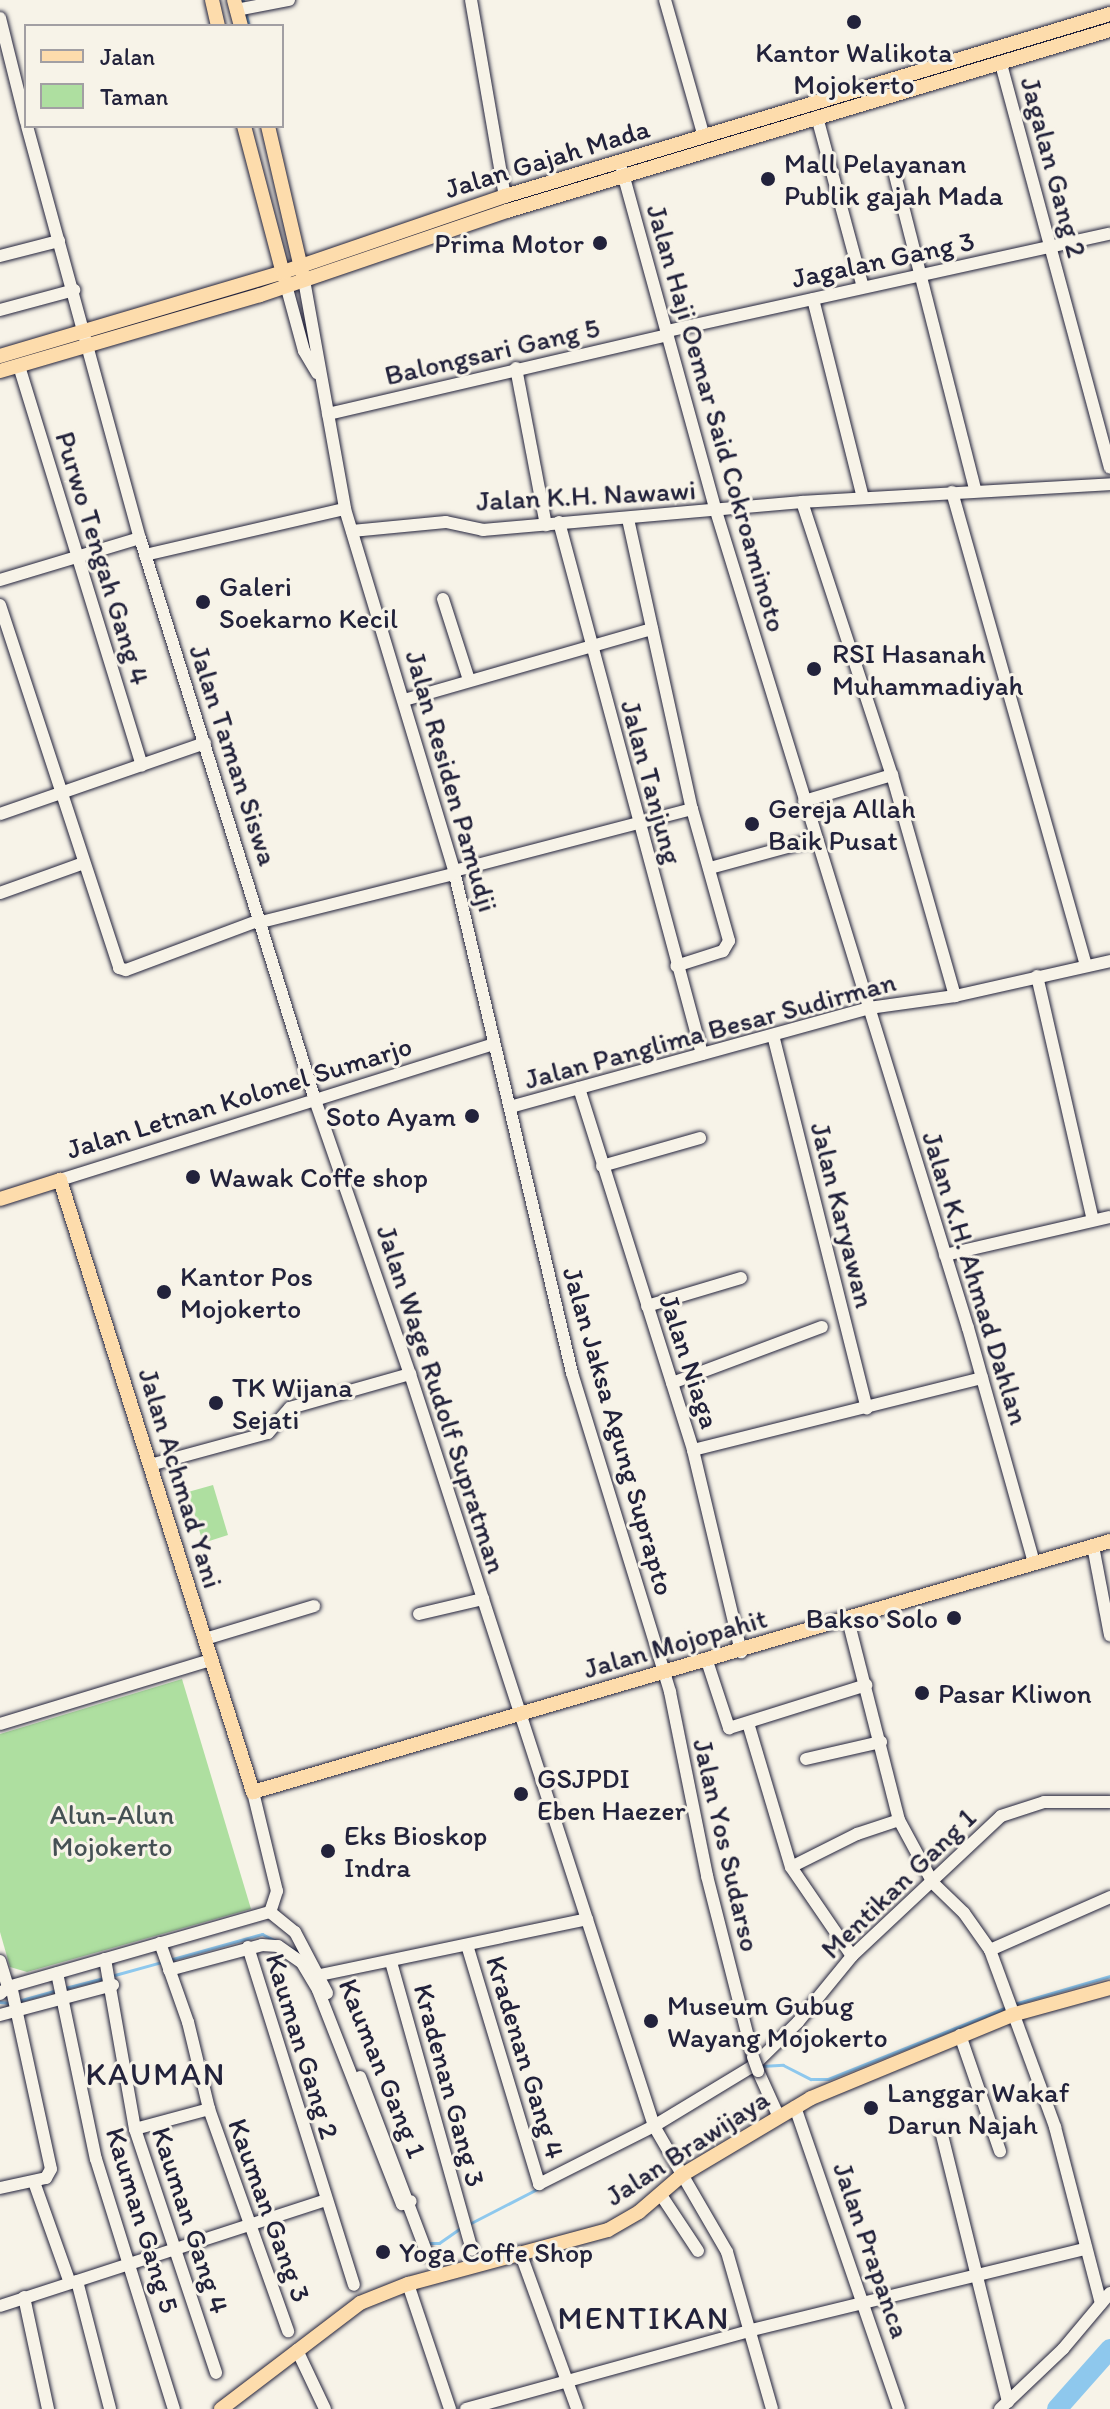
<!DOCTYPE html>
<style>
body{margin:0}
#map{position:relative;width:1110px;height:2409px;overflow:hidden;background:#f7f3e8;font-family:Itim,sans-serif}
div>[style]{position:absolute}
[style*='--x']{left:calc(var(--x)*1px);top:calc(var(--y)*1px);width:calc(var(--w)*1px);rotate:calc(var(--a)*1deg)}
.green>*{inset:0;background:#aedfa0}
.stream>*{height:3px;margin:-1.5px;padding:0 1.5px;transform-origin:1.5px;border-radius:1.5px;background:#8ec8ed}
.river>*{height:20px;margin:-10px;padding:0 10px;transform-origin:10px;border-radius:10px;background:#8ec8ed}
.roads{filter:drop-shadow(0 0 2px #22223b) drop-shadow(0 0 2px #22223b)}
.minor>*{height:12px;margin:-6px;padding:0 6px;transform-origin:6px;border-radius:6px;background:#f7f3e8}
.major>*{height:14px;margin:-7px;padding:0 7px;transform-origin:7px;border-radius:7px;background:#fddcac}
.bridges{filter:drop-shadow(0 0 2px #22223b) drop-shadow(0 0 2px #22223b)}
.minor-bridge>*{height:12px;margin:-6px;padding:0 6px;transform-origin:6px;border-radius:6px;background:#f7f3e8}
.dots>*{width:22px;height:22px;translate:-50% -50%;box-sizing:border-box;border:4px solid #f7f3e8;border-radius:50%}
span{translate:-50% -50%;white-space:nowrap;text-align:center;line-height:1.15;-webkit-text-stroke:6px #f7f3e8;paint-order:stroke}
.poi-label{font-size:28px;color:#22223b}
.left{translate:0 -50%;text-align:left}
.right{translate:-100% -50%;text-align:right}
.street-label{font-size:28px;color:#22223b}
.park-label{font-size:28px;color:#455154}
.quarter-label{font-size:32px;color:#22223b;letter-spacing:2px}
.legend{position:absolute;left:24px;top:24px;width:260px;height:104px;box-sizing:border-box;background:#f7f3e8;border:2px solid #a29fa3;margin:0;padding:10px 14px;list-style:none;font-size:24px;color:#22223b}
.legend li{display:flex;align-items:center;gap:16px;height:40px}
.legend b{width:40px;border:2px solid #a29fa3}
</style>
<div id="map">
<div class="green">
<div style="clip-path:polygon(213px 1485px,228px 1535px,203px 1543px,188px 1492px)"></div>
<div style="clip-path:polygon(182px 1679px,251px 1909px,27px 1972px,10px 1967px,0 1932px,0 1734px)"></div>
</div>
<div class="stream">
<div style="--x:243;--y:0;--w:2;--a:90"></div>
<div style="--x:246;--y:15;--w:11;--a:75"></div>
<div style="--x:169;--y:1960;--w:97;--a:-15.6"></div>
<div style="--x:262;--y:1934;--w:39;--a:27"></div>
<div style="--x:111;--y:1976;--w:53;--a:-15.4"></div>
<div style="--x:65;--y:1988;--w:40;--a:-14.4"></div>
<div style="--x:18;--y:2001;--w:41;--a:-15.8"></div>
<div style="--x:0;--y:2002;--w:11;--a:5"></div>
<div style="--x:1014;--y:2004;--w:100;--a:-16.3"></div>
<div style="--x:761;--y:2066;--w:22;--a:-3"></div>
<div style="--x:783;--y:2065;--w:31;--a:27"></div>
<div style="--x:811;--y:2079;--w:17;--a:0"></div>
<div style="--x:828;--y:2079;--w:193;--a:-21.9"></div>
<div style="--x:469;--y:2224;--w:76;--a:-27.2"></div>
<div style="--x:427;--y:2243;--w:12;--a:0"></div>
<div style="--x:439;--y:2243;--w:28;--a:-35"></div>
</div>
<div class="river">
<div style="--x:1057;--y:2409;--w:80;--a:-48.5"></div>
</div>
<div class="roads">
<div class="minor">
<div style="--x:471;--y:0;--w:199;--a:80.2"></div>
<div style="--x:665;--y:0;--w:142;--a:74.1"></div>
<div style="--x:236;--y:10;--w:54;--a:-10.7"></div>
<div style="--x:0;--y:18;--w:107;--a:76"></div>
<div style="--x:1001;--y:64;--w:418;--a:74.9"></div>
<div style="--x:817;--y:117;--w:176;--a:74.9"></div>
<div style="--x:27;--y:126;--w:427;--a:74.7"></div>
<div style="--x:140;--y:538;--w:589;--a:72.7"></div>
<div style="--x:315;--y:1100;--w:290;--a:70.9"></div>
<div style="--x:410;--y:1374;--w:791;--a:72.02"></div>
<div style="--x:654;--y:2126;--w:146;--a:59.9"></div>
<div style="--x:727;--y:2252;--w:163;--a:74"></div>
<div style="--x:622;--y:170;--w:354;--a:74.6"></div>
<div style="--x:716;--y:511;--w:855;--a:72.86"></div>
<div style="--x:968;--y:1328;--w:244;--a:74.3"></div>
<div style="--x:895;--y:175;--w:325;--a:75.7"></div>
<div style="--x:0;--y:256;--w:61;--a:-14.3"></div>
<div style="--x:304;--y:280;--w:233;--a:79.8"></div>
<div style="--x:345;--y:509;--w:378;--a:73.2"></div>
<div style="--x:454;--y:871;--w:516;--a:76.77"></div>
<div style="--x:572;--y:1373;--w:334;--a:72.9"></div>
<div style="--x:670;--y:1692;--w:188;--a:78.6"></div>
<div style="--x:707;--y:1876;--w:187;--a:75.7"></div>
<div style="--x:286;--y:285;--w:68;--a:74.7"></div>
<div style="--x:304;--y:351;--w:26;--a:59"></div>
<div style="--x:813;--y:299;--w:205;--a:75.9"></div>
<div style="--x:0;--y:310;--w:77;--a:-15.1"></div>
<div style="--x:667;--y:331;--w:453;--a:-12.4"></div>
<div style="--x:19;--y:366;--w:418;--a:72.9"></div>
<div style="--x:516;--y:368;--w:160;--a:79.2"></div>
<div style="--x:328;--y:414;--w:349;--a:-13.1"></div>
<div style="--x:952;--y:492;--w:492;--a:74.2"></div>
<div style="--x:802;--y:502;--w:287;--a:71.8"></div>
<div style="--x:892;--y:775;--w:230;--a:74.1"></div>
<div style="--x:628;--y:519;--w:297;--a:77.6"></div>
<div style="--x:692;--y:809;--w:137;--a:74.3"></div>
<div style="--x:729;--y:941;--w:12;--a:121"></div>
<div style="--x:723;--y:951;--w:49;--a:162.3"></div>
<div style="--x:559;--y:522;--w:551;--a:74.95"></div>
<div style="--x:352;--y:531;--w:94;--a:-5.5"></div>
<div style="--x:446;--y:522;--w:38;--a:12"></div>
<div style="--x:483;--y:530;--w:320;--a:-5"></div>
<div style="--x:802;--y:502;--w:309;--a:-3.3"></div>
<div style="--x:145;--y:555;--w:205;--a:-13"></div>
<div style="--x:0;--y:580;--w:146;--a:-16.7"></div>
<div style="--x:443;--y:599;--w:85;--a:72.2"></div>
<div style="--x:0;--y:605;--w:382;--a:71.8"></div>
<div style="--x:119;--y:968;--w:7;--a:16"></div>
<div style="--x:126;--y:970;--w:143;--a:-20.5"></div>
<div style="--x:404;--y:700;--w:258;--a:-16"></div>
<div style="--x:804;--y:801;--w:92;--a:-16.5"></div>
<div style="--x:0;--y:814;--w:217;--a:-19.1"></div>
<div style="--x:710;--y:868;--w:111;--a:-15.2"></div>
<div style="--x:454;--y:871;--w:246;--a:-14.6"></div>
<div style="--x:0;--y:893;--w:86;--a:-19.7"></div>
<div style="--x:261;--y:922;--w:199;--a:-14"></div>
<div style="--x:1037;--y:976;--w:250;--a:77.1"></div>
<div style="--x:773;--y:1035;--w:385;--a:75.9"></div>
<div style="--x:579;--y:1088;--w:380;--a:72.5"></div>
<div style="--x:693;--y:1450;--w:208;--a:76.6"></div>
<div style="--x:510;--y:1107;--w:372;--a:-15.4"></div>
<div style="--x:869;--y:1008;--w:87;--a:-7.9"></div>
<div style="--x:955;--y:996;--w:159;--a:-12.7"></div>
<div style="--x:602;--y:1166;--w:102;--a:-15.9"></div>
<div style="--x:60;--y:1180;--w:455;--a:-17.4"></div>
<div style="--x:945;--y:1255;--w:169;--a:-13"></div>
<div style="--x:647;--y:1306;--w:98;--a:-16.6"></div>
<div style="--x:672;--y:1383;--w:160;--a:-20.5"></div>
<div style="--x:693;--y:1450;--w:298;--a:-14"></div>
<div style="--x:150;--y:1465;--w:122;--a:-15.2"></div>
<div style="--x:268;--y:1433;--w:33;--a:-49"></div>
<div style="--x:290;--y:1408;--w:125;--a:-15.8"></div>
<div style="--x:1093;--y:1546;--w:91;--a:79.2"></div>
<div style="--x:419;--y:1614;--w:66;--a:-13.2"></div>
<div style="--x:848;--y:1620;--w:206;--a:75.7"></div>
<div style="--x:899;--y:1820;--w:72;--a:61.6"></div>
<div style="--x:933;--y:1883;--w:43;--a:44.1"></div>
<div style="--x:964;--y:1913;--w:45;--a:54.9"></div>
<div style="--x:990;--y:1950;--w:189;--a:69.8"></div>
<div style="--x:1055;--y:2127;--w:182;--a:75.4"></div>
<div style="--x:205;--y:1639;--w:114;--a:-16.8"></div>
<div style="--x:707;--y:1661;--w:71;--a:71.8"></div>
<div style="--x:729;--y:1728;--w:144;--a:-17.4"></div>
<div style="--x:748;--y:1723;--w:150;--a:73.4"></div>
<div style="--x:791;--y:1867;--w:108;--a:55.6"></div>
<div style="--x:0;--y:1724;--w:220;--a:-16.9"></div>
<div style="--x:806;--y:1759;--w:77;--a:-12.8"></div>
<div style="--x:253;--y:1792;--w:102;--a:76.4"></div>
<div style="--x:277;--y:1891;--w:22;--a:108"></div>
<div style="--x:791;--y:1867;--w:74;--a:-26.6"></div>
<div style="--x:857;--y:1834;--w:44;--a:-18.4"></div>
<div style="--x:270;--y:1912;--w:32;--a:39"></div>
<div style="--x:295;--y:1932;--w:69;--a:62.3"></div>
<div style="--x:160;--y:1943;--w:84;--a:70.5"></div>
<div style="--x:188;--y:2022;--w:89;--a:76.4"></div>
<div style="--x:209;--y:2109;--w:236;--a:70.4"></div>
<div style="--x:467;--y:1945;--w:250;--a:73.2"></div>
<div style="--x:539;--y:2184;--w:129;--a:-26.8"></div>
<div style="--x:654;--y:2126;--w:116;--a:-31.2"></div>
<div style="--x:753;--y:2066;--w:63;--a:-44.4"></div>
<div style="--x:798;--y:2022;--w:85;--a:-50.7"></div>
<div style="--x:852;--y:1956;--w:204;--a:-43.2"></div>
<div style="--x:1001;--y:1816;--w:45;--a:-18"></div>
<div style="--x:1044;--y:1802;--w:66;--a:0"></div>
<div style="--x:248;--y:1947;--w:354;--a:72.6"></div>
<div style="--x:990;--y:1950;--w:131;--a:-23.8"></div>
<div style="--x:105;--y:1959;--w:173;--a:80"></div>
<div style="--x:135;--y:2129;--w:257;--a:71.6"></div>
<div style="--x:0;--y:1961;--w:27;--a:73"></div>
<div style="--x:391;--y:1962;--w:299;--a:74.3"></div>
<div style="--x:169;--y:1970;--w:96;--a:-15"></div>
<div style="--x:262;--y:1945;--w:16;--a:4"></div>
<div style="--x:278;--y:1946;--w:29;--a:35"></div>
<div style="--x:302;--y:1963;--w:31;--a:59"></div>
<div style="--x:318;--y:1990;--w:230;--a:68.6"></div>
<div style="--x:402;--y:2204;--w:9;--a:-18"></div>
<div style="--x:57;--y:1973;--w:190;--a:78.2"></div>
<div style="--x:96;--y:2159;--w:262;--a:72.7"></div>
<div style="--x:320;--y:1975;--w:273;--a:-11.8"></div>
<div style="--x:0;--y:1994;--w:11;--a:-41"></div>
<div style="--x:8;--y:1987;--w:273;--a:-16"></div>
<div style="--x:0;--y:2015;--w:117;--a:-14.9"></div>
<div style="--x:960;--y:2035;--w:123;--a:71"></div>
<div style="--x:758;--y:2071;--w:48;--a:65.6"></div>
<div style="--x:360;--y:2077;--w:191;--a:69.2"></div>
<div style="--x:795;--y:2107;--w:319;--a:71"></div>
<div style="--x:135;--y:2129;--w:77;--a:-15.1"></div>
<div style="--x:941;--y:2131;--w:279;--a:76.1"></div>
<div style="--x:34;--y:2182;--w:107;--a:70.4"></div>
<div style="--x:0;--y:2188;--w:47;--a:-12.3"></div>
<div style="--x:46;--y:2178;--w:10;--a:-61"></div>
<div style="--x:51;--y:2169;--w:187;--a:-102.3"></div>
<div style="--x:661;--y:2195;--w:67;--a:56.5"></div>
<div style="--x:520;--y:2252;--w:167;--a:70"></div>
<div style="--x:77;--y:2281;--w:132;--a:75.5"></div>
<div style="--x:408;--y:2284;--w:132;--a:71.4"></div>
<div style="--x:24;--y:2297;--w:115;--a:77.9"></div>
<div style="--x:0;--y:2306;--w:343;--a:-18"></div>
<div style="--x:297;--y:2350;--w:65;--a:64.6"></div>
<div style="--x:466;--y:2409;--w:297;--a:-15.4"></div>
<div style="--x:752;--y:2330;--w:342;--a:-13.7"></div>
<div style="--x:1000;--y:2409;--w:87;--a:-43.6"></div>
<div style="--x:1063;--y:2349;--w:73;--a:-50"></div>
</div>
<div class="major">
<div style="--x:212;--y:0;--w:27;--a:77"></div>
<div style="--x:234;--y:0;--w:27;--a:75"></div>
<div style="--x:244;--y:126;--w:156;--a:75.2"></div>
<div style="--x:268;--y:126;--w:150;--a:76.9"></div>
<div style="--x:0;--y:356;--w:295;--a:-16.5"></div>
<div style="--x:283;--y:272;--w:235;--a:-18.9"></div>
<div style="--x:505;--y:196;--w:632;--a:-16.74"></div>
<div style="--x:0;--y:371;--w:271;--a:-16.3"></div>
<div style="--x:260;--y:295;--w:261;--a:-18.8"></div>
<div style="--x:507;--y:211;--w:630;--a:-16.71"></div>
<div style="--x:0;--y:1199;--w:63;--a:-17.6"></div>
<div style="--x:60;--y:1180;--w:642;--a:72.5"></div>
<div style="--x:253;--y:1792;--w:893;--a:-16.32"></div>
<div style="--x:221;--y:2409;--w:175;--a:-37.3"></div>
<div style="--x:360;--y:2303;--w:52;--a:-21.6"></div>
<div style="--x:408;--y:2284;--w:207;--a:-15.1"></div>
<div style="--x:608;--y:2230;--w:36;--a:-30"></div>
<div style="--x:639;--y:2212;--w:57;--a:-40.7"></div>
<div style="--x:682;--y:2175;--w:150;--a:-30.8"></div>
<div style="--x:811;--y:2098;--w:217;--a:-22.4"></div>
<div style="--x:1012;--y:2015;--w:102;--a:-15.4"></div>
</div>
</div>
<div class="bridges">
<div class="minor-bridge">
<div style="--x:753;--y:2057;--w:15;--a:70"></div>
</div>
</div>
<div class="dots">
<div style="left:854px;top:22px;background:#22223b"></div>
<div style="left:768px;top:179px;background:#22223b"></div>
<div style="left:600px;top:243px;background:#22223b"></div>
<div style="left:203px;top:602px;background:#22223b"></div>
<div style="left:814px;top:669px;background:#22223b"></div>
<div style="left:752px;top:824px;background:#22223b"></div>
<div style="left:472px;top:1116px;background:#22223b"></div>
<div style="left:193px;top:1177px;background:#22223b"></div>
<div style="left:164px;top:1292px;background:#22223b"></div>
<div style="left:216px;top:1403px;background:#22223b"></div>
<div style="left:954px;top:1618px;background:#22223b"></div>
<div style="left:922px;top:1693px;background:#22223b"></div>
<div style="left:521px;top:1794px;background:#22223b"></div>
<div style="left:328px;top:1851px;background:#22223b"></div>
<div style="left:651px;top:2021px;background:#22223b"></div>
<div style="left:871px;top:2108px;background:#22223b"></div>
<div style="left:383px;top:2252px;background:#22223b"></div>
</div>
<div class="poi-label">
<span style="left:854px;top:68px">Kantor Walikota<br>Mojokerto</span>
<span class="left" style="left:784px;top:179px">Mall Pelayanan<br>Publik gajah Mada</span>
<span class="right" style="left:584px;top:243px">Prima Motor</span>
<span class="left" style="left:219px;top:602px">Galeri<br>Soekarno Kecil</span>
<span class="left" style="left:832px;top:669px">RSI Hasanah<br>Muhammadiyah</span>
<span class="left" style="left:768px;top:824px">Gereja Allah<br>Baik Pusat</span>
<span class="right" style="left:456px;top:1116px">Soto Ayam</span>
<span class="left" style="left:209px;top:1177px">Wawak Coffe shop</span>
<span class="left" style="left:180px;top:1292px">Kantor Pos<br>Mojokerto</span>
<span class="left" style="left:232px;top:1403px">TK Wijana<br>Sejati</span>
<span class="right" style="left:938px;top:1618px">Bakso Solo</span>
<span class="left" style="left:938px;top:1693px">Pasar Kliwon</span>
<span class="left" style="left:537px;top:1794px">GSJPDI<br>Eben Haezer</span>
<span class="left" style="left:344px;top:1851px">Eks Bioskop<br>Indra</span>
<span class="left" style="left:667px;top:2021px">Museum Gubug<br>Wayang Mojokerto</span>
<span class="left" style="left:887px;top:2108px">Langgar Wakaf<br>Darun Najah</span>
<span class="left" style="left:399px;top:2252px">Yoga Coffe Shop</span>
</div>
<div class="street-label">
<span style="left:547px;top:158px;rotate:-17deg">Jalan Gajah Mada</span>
<span style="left:1054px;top:167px;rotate:75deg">Jagalan Gang 2</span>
<span style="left:883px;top:259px;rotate:-12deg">Jagalan Gang 3</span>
<span style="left:492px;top:351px;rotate:-13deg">Balongsari Gang 5</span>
<span style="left:717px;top:418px;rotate:74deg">Jalan Haji Oemar Said Cokroaminoto</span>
<span style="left:586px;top:495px;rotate:-3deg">Jalan K.H. Nawawi</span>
<span style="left:103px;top:558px;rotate:73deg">Purwo Tengah Gang 4</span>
<span style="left:234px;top:755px;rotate:72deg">Jalan Taman Siswa</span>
<span style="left:452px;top:781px;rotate:74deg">Jalan Residen Pamudji</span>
<span style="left:652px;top:782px;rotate:75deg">Jalan Tanjung</span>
<span style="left:710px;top:1030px;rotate:-15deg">Jalan Panglima Besar Sudirman</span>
<span style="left:239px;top:1097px;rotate:-17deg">Jalan Letnan Kolonel Sumarjo</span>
<span style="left:843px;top:1215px;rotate:76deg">Jalan Karyawan</span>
<span style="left:976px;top:1278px;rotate:73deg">Jalan K.H. Ahmad Dahlan</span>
<span style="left:690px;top:1361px;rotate:72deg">Jalan Niaga</span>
<span style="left:442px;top:1399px;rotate:72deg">Jalan Wage Rudolf Supratman</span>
<span style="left:619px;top:1431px;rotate:74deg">Jalan Jaksa Agung Suprapto</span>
<span style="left:181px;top:1478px;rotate:73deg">Jalan Achmad Yani</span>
<span style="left:675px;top:1643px;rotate:-16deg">Jalan Mojopahit</span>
<span style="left:727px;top:1845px;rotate:77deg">Jalan Yos Sudarso</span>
<span style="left:898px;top:1883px;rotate:-44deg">Mentikan Gang 1</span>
<span style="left:303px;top:2046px;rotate:73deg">Kauman Gang 2</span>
<span style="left:526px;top:2057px;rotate:73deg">Kradenan Gang 4</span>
<span style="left:383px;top:2068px;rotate:68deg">Kauman Gang 1</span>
<span style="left:450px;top:2085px;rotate:75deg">Kradenan Gang 3</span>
<span style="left:687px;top:2147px;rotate:-33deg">Jalan Brawijaya</span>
<span style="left:270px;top:2210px;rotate:70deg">Kauman Gang 3</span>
<span style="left:143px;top:2220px;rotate:73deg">Kauman Gang 5</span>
<span style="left:191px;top:2220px;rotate:72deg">Kauman Gang 4</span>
<span style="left:872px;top:2250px;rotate:71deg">Jalan Prapanca</span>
</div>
<div class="park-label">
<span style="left:112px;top:1830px">Alun-Alun<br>Mojokerto</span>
</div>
<div class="quarter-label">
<span style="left:156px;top:2074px">KAUMAN</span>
<span style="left:644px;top:2318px">MENTIKAN</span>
</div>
<ul class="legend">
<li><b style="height:10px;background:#fddcac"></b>Jalan</li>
<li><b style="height:22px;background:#aedfa0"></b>Taman</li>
</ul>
</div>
